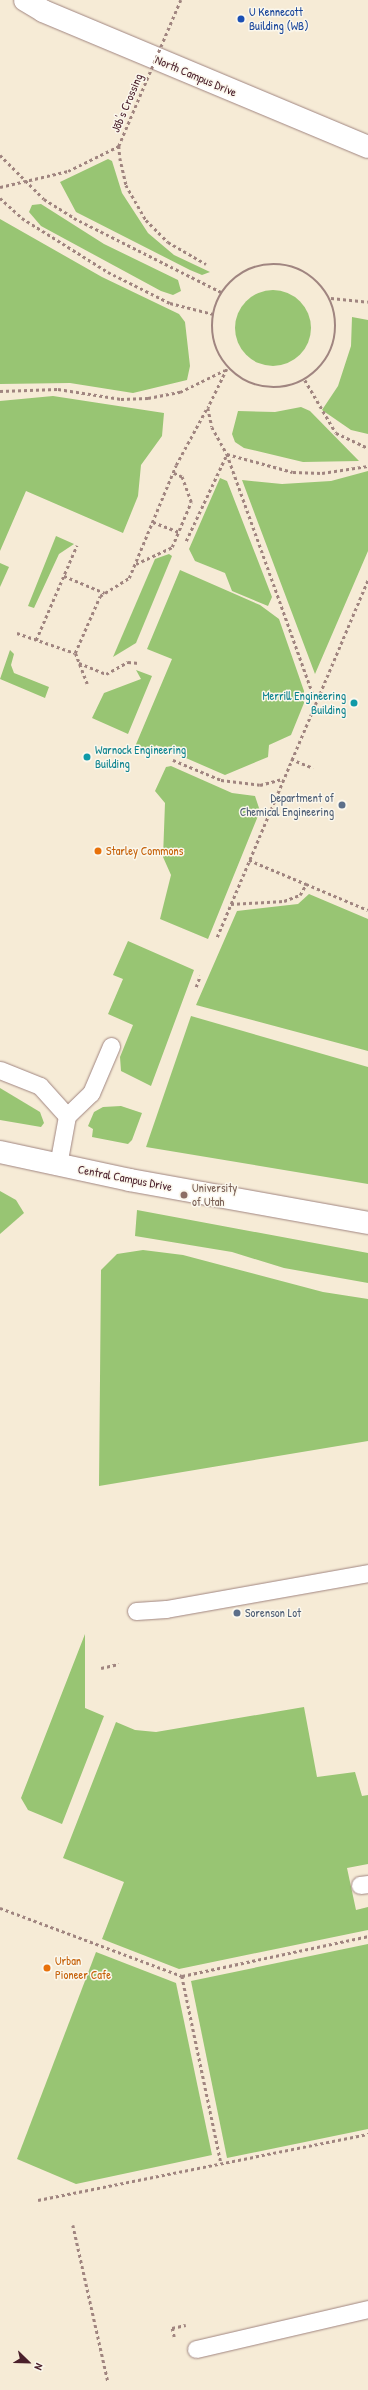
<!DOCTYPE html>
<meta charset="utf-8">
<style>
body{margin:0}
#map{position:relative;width:368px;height:2390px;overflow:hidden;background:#f6ebd6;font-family:"Patrick Hand",sans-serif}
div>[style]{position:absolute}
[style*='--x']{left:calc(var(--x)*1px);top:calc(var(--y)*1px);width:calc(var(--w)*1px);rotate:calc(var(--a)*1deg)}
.green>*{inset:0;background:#98c573}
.round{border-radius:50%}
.path>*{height:2.5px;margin-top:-1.25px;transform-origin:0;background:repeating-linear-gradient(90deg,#a08580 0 3px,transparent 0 6px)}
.path>.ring{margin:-1.25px;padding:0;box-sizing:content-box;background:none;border:2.5px solid #a08580;border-radius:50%}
.roads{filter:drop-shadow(0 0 1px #a08580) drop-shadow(0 0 1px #a08580)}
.lane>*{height:17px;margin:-8.5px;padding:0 8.5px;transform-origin:8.5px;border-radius:8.5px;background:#fff}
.secondary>*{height:22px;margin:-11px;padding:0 11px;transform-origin:11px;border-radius:11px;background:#fff}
.path-bridge>*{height:2.5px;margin-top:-1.25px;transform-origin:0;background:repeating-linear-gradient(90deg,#a08580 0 3px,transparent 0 6px)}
.dots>*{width:11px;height:11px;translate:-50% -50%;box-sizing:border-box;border:2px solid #fbf7ec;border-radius:50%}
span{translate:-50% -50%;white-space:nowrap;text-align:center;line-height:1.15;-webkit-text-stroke:3px #fbf7ec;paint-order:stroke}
.transit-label{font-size:12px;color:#164399}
.left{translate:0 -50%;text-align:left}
.street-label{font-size:12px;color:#4a1f2b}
.culture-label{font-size:12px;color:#0d838f}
.right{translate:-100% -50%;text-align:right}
.service-label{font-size:12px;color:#4e5e75}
.food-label{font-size:12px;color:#c56008}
.education-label{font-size:12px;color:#785e54}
.north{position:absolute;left:8px;top:2342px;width:40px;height:40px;-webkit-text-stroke:3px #fbf7ec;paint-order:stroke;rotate:113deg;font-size:11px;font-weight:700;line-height:16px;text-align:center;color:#4a1f2b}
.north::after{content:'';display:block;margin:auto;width:14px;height:18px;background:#4a1f2b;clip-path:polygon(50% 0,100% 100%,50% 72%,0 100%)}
</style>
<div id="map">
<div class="green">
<div style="clip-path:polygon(108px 159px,112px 161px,122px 193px,148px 233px,174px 255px,210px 272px,202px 275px,190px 270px,76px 212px,60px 182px)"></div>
<div style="clip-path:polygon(41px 204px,104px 244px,178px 280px,181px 291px,173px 295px,161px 291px,41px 226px,29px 212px,32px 205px)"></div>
<div style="clip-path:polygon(0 219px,102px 277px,179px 314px,185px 322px,190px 366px,187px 380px,133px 393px,70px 383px,0 384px)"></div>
<div class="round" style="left:235px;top:290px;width:76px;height:76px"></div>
<div style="clip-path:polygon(352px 317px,368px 320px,368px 434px,351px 430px,322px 410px,338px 386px,351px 346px)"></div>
<div style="clip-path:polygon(53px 396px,164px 413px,162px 436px,141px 465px,138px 496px,123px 533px,26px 491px,0 551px,0 401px)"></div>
<div style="clip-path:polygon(301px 407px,310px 411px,359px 461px,303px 462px,244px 448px,235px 442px,232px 434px,238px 411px,275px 412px)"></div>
<div style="clip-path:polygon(368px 471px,368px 551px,315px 674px,242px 480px,282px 484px,331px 481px)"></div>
<div style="clip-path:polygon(220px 478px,227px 481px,272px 597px,268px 606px,232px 591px,225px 573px,195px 561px,189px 549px)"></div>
<div style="clip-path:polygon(56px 536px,74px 544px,59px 554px,34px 608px,28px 606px)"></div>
<div style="clip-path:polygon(169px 554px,172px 556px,136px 643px,113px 657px,155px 559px)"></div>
<div style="clip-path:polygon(0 563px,9px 567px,0 587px)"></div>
<div style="clip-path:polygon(180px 570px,260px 605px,279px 619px,304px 691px,304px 703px,291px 735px,269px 745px,268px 757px,225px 775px,156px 745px,151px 756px,134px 749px,172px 659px,147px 649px)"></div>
<div style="clip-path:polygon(10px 650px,14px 654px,11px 665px,14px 673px,49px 687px,45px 698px,0 679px)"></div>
<div style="clip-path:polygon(136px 670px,152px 676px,128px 734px,92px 718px,104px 693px,141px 679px)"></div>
<div style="clip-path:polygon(171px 766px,232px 793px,255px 796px,260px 811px,208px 939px,160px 919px,171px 875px,163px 857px,165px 803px,155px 791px,166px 767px)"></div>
<div style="clip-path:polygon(309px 894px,368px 919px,368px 1051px,196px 1005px,237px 911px,298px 904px)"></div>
<div style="clip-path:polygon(128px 941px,194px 970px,151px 1086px,121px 1071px,120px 1057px,133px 1025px,108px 1014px,123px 979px,113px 975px)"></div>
<div style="clip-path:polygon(191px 1016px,368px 1067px,368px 1184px,146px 1147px)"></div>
<div style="clip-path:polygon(0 1088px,40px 1112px,44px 1123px,41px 1127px,0 1120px)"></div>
<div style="clip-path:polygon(121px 1106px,142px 1113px,132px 1140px,128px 1144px,92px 1137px,93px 1129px,88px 1126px,94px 1112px,103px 1107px)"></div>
<div style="clip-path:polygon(0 1191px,16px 1200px,24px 1213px,0 1234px)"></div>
<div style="clip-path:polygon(137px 1210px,368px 1253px,368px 1283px,284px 1268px,232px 1252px,135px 1236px)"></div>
<div style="clip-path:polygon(143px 1250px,183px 1255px,323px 1292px,368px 1299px,368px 1441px,99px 1486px,101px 1270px,117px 1254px)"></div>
<div style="clip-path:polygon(85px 1634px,85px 1708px,104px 1716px,62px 1824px,28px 1810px,21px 1798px)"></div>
<div style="clip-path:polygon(304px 1707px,317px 1777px,355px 1772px,362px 1796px,368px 1795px,368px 1864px,347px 1868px,356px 1910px,368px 1907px,368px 1930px,179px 1969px,102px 1939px,124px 1882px,63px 1858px,116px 1722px,135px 1730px,156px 1732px)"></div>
<div style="clip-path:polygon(368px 1944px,368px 2129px,227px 2158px,191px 1981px)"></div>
<div style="clip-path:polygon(96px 1952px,176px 1983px,212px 2155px,76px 2184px,17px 2159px)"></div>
</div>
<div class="path">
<div style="--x:0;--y:155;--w:62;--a:45"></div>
<div style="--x:44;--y:199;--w:36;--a:32"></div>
<div style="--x:74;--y:218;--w:165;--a:26.7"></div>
<div style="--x:0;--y:187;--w:70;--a:-13.2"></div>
<div style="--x:68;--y:171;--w:57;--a:-26.1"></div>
<div style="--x:0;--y:198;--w:30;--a:42"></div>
<div style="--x:22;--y:218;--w:102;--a:32.1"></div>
<div style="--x:108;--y:272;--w:69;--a:26.6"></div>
<div style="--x:170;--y:303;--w:44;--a:14.3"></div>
<div class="ring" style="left:212px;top:264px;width:121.5px;height:121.5px"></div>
<div style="--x:331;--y:298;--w:37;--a:6"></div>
<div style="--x:227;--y:369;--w:43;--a:116"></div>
<div style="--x:208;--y:408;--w:19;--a:78"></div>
<div style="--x:212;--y:427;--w:31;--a:61"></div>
<div style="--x:227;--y:454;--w:261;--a:70.3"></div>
<div style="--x:305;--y:380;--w:61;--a:59.7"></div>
<div style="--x:336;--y:433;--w:35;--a:25"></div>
<div style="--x:0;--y:391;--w:58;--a:-2"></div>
<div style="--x:58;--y:389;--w:64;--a:9"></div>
<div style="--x:121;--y:399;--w:27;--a:-2"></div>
<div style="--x:148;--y:398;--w:33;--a:-11"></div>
<div style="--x:180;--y:392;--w:50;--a:-26.1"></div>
<div style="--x:153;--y:522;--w:28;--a:21"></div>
<div style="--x:186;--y:541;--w:96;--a:-64.8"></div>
<div style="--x:227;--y:454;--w:68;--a:15.3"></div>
<div style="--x:293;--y:472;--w:29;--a:2"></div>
<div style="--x:322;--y:473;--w:47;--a:-8.7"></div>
<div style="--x:136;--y:564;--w:40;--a:-25"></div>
<div style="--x:172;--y:547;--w:49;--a:-67.1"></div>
<div style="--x:191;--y:502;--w:27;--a:-110"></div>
<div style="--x:182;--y:477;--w:10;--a:-156"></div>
<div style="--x:64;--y:576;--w:44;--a:22.5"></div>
<div style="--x:17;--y:633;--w:61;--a:19"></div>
<div style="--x:36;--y:640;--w:103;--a:-66.7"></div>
<div style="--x:79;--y:663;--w:29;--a:22"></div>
<div style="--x:106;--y:674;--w:25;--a:-29"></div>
<div style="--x:128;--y:662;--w:11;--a:5"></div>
<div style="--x:87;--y:684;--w:33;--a:-111"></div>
<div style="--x:75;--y:653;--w:62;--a:-66.3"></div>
<div style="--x:100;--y:596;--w:34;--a:-32"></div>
<div style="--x:129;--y:578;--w:122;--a:-67.4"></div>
<div style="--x:176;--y:465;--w:65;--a:-61.5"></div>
<div style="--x:291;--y:759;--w:24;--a:22"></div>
<div style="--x:173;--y:760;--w:52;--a:22.6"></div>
<div style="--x:221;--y:780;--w:39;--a:7"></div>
<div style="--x:260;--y:785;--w:24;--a:-15"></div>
<div style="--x:249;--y:860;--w:62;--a:22.8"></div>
<div style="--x:231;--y:904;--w:53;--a:-3.2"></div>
<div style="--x:284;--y:901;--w:17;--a:-21"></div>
<div style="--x:300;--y:895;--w:13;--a:-61"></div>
<div style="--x:306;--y:884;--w:67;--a:22.8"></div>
<div style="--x:217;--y:937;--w:389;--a:-67.1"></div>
<div style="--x:196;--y:987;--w:12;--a:-70"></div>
<div style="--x:101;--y:1668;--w:18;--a:-13"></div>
<div style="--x:0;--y:1908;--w:194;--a:20.5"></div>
<div style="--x:182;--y:1976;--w:190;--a:-12.1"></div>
<div style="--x:182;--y:1976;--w:191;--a:78.2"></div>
<div style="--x:38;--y:2200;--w:337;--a:-11.3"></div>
<div style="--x:73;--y:2225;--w:160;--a:77.4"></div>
<div style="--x:174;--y:2337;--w:9;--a:-103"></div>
<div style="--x:172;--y:2328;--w:14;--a:-12"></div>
</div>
<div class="roads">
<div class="lane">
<div style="--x:0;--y:1070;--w:43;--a:21.8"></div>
<div style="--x:40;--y:1086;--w:40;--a:48"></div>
<div style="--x:67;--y:1116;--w:50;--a:100.4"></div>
<div style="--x:67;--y:1116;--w:33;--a:-44"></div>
<div style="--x:91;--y:1093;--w:51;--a:-66.9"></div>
<div style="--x:136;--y:1611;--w:30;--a:-4"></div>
<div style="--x:166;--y:1609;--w:205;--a:-10.1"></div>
<div style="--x:360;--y:1885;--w:8;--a:-7"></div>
<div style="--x:196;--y:2349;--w:177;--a:-13.1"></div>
</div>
<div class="secondary">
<div style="--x:25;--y:0;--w:21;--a:31"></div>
<div style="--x:43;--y:11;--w:352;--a:22.7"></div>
<div style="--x:0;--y:1152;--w:133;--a:12.2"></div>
<div style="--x:130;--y:1180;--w:242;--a:10.2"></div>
</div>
</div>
<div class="path-bridge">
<div style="--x:181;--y:0;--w:159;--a:113"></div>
<div style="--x:119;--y:146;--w:12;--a:85"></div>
<div style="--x:120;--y:158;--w:28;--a:77"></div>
<div style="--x:126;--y:185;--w:40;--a:60.3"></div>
<div style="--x:146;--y:220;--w:31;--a:45"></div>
<div style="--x:168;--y:242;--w:44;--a:30.1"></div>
</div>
<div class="dots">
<div style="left:241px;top:19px;background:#1a4fb4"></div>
<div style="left:354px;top:703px;background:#0f9aa8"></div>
<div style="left:87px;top:757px;background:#0f9aa8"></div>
<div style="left:342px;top:805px;background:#5c6f8a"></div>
<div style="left:98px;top:851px;background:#e8710a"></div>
<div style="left:184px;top:1195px;background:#8d6e63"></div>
<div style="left:237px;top:1613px;background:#5c6f8a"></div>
<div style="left:47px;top:1968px;background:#e8710a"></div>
</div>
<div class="transit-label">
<span class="left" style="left:249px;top:19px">U Kennecott<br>Building (WB)</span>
</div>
<div class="street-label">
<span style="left:196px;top:76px;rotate:23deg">North Campus Drive</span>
<span style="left:127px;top:103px;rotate:-67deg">Jōb's Crossing</span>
<span style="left:125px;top:1178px;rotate:11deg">Central Campus Drive</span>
</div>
<div class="culture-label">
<span class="right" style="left:346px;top:703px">Merrill Engineering<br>Building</span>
<span class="left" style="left:95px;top:757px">Warnock Engineering<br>Building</span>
</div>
<div class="service-label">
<span class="right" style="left:334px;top:805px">Department of<br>Chemical Engineering</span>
<span class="left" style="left:245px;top:1613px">Sorenson Lot</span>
</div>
<div class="food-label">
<span class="left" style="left:106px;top:851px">Starley Commons</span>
<span class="left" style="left:55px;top:1968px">Urban<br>Pioneer Cafe</span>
</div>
<div class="education-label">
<span class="left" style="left:192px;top:1195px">University<br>of Utah</span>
</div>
<div class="north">N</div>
</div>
